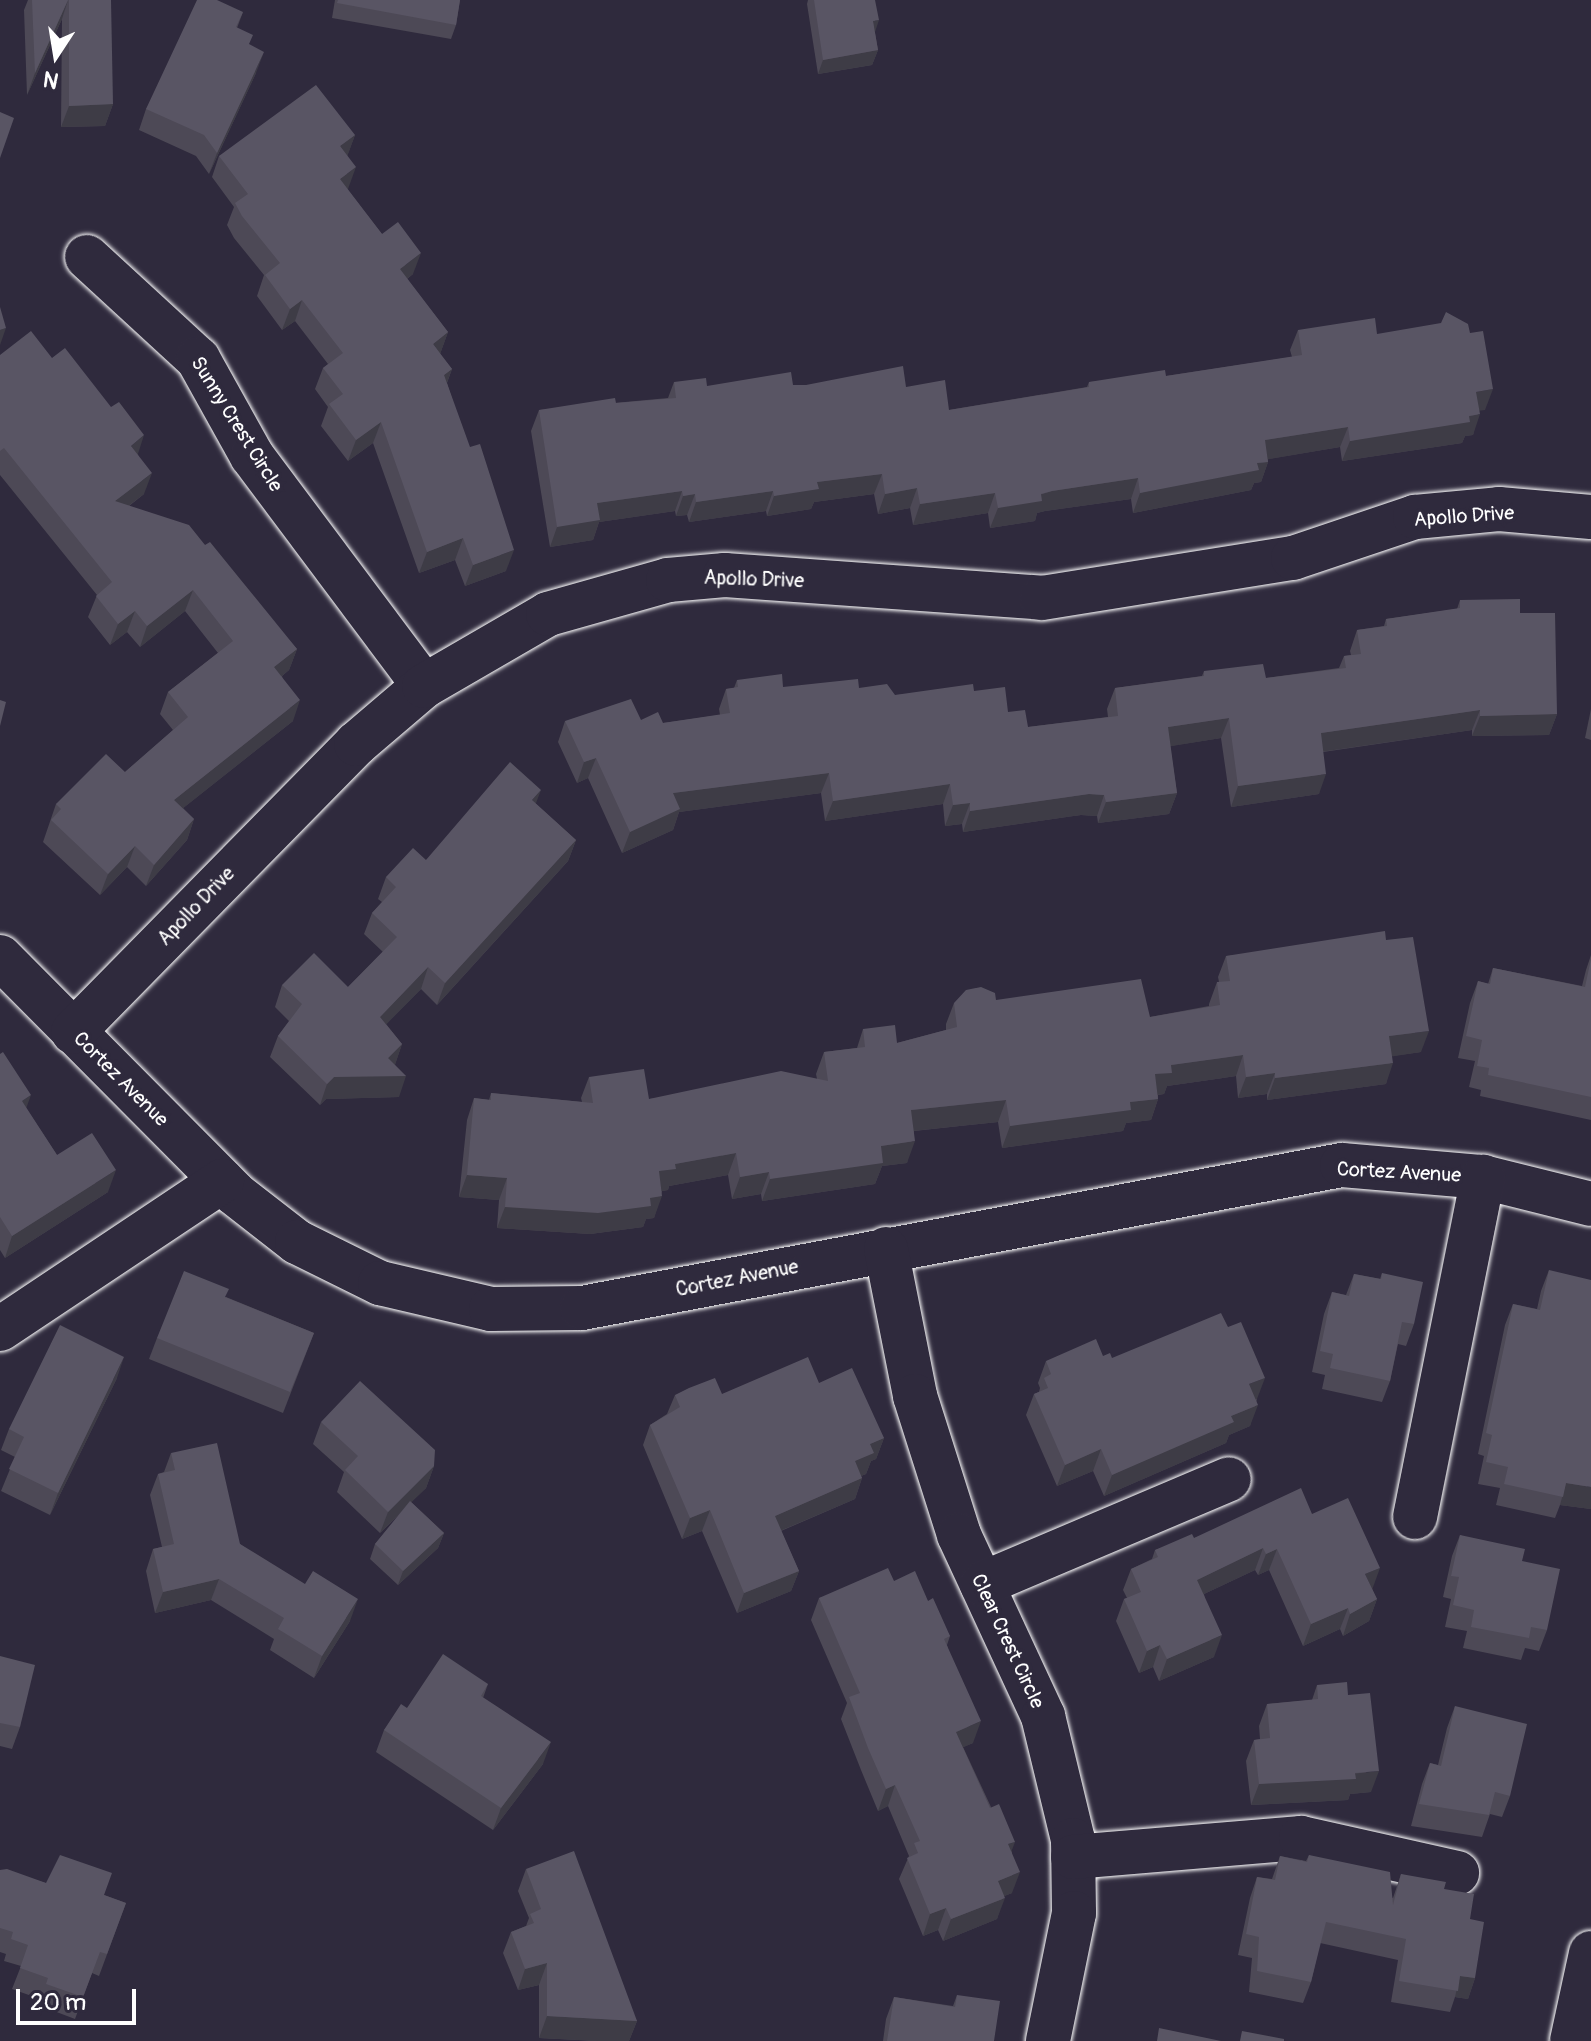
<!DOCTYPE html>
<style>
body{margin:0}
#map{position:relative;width:1591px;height:2041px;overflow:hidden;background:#2f2a3d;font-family:Pangolin,sans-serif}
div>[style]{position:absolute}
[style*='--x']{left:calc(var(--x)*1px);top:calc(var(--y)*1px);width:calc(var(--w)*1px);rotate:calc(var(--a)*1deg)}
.roads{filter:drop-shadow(0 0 2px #fff) drop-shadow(0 0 2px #fff)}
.minor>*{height:44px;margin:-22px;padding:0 22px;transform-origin:22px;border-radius:22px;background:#2f2a3d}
.wall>*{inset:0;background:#4d4956}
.shaded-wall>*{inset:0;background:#3e3c46}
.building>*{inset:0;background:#595564}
span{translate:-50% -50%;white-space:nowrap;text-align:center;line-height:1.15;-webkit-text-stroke:7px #2f2a3d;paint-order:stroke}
.street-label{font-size:20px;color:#fff}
.north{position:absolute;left:16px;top:16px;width:80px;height:80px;-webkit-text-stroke:6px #2f2a3d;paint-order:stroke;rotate:192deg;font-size:22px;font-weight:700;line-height:32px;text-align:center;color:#fff}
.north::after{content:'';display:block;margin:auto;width:28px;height:36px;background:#fff;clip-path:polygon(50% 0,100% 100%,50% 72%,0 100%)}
.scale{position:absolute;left:16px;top:1989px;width:120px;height:36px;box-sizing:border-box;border:4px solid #fff;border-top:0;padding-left:10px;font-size:24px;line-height:28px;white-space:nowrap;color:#fff;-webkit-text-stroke:6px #2f2a3d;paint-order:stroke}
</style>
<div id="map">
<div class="roads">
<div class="minor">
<div style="--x:87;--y:257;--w:151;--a:42.6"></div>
<div style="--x:198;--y:359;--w:111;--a:60.9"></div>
<div style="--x:252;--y:456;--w:287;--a:53.2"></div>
<div style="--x:0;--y:957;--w:332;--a:45.2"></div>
<div style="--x:234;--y:1193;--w:80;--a:37.9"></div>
<div style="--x:297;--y:1242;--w:93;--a:26.3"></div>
<div style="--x:380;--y:1283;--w:114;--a:13.2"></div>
<div style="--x:491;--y:1309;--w:91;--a:-0.6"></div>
<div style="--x:582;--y:1308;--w:773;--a:-10.66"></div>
<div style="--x:1342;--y:1165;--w:142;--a:4.9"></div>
<div style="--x:1483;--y:1177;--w:111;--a:14"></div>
<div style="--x:73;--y:1032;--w:404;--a:-45.5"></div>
<div style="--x:356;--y:744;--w:89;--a:-40.5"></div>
<div style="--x:424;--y:686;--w:143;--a:-30.1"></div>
<div style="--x:548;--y:614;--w:125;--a:-15.8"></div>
<div style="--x:668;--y:580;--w:57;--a:-5"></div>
<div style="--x:725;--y:575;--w:318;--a:4.1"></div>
<div style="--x:1042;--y:598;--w:254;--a:-9.1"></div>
<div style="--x:1293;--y:558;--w:129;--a:-18.6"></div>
<div style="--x:1415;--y:517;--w:84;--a:-5.4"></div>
<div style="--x:1499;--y:509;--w:92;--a:5"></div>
<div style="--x:886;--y:1249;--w:150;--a:78.8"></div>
<div style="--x:915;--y:1396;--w:146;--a:72.4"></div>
<div style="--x:959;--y:1535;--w:200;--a:65.1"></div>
<div style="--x:1043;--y:1716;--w:128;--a:76.4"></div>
<div style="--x:1073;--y:1840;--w:73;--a:89.2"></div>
<div style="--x:1074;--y:1913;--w:131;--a:101.5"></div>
<div style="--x:0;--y:1329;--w:267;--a:-33.7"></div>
<div style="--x:1415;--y:1517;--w:347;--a:-78.7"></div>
<div style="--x:982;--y:1584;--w:268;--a:-23"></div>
<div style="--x:1073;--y:1857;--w:229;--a:-4.8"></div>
<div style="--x:1301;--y:1838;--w:160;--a:12.6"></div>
<div style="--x:1572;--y:2041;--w:90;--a:-77.8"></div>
</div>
</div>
<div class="wall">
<div style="clip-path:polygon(28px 0,69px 0,113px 104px,105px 126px,61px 127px,62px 19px,27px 95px,24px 10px)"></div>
<div style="clip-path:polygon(335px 0,460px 0,456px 25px,451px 39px,332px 18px)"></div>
<div style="clip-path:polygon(808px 0,875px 0,875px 33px,878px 50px,872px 65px,818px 74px,807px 4px)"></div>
<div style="clip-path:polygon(243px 12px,237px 28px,249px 45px,256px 73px,209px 174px,196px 156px,139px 130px,146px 109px)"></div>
<div style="clip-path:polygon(355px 135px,347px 156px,347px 189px,413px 274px,407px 279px,448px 332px,440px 354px,452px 369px,447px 383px,506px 571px,465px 586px,455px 560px,419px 573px,373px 443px,348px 461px,321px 426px,328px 407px,315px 389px,323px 368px,328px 364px,295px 321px,282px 330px,257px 296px,264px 275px,234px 238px,227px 225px,234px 207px,212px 177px,219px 156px)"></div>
<div style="clip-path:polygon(1298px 330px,1377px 334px,1485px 410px,1479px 410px,1473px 435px,1465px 436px,1462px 443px,1342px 461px,1340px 447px,1268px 459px,1268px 462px,1261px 482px,1254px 483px,1251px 490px,1133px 513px,1131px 499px,1045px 511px,1037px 513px,1035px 521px,990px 528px,988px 513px,913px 525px,910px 508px,878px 514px,874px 494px,814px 502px,811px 509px,767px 516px,766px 511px,689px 522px,687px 515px,676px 516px,675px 511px,599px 522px,593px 540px,550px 547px,531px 431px,539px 410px,668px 398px,674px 382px,707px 386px,793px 385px,906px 387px,949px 410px,1087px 387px,1089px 382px,1166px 376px,1292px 357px,1290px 350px)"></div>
<div style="clip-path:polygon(0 355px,52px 358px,138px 454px,144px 494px,129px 506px,205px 545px,297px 649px,289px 670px,282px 676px,293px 721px,183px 808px,194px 819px,187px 840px,146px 886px,127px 867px,100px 895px,43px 842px,56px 804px,125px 772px,173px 730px,160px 714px,168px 692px,218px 653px,185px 611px,140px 647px,127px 632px,110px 645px,88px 617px,97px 595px,0 475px)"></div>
<div style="clip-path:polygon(1460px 600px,1520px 613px,1557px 714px,1549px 735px,1472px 736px,1472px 730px,1323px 752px,1319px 794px,1231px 807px,1221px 738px,1170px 746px,1177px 793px,1169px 814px,1098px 823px,1097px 816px,1081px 815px,963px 832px,962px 824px,945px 826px,943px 804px,825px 821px,821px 793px,679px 812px,673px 830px,622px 853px,588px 778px,577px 783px,558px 742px,565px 721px,641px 720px,663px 723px,720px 715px,719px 709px,726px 689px,734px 688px,737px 680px,783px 687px,859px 688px,895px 695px,974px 691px,1008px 712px,1028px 727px,1108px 717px,1107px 709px,1115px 688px,1202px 676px,1204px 671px,1266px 678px,1339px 668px,1344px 656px,1351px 655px,1350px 651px,1357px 630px,1384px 626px,1386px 619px,1457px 609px)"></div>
<div style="clip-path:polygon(1591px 709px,1591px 740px,1585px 738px)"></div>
<div style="clip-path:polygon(536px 804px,576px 840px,568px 861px,437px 1005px,421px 989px,386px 1024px,402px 1044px,395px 1064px,399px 1097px,326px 1099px,320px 1105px,270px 1057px,278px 1036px,289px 1021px,275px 1007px,282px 985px,348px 987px,383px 952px,364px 934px,372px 913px,382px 902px,378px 899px,386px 877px,426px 860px)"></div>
<div style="clip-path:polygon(1386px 940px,1421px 1052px,1392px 1056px,1386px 1084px,1267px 1100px,1267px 1094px,1238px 1098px,1236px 1076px,1167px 1086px,1164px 1094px,1158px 1095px,1158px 1099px,1151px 1120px,1126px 1123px,1123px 1131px,1002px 1148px,998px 1122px,914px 1131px,907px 1163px,882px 1166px,875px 1184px,762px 1201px,761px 1194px,732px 1199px,728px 1175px,669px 1186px,668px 1190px,662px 1191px,654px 1218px,646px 1219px,643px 1227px,590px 1234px,497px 1228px,499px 1200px,459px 1197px,467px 1120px,474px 1098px,489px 1100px,491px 1093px,582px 1102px,581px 1098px,589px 1077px,649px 1099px,817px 1079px,816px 1074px,824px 1052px,857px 1048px,863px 1029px,897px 1043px,946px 1030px,946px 1024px,954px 1003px,996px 1000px,1150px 1017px,1209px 1006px,1209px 1004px,1217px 982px,1219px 982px,1218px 977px,1226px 956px)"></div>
<div style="clip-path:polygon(1591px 955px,1591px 1120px,1480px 1096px,1481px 1090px,1469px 1087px,1475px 1061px,1458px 1058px,1470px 1003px,1478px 981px,1488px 984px,1493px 968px,1582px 986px,1586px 970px)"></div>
<div style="clip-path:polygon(0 1054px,26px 1108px,57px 1155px,108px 1192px,5px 1258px,0 1250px)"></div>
<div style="clip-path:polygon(1549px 1270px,1591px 1509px,1560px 1505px,1555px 1518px,1496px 1505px,1500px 1488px,1478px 1484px,1484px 1456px,1478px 1454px,1505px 1325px,1513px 1304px,1537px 1309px,1541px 1291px)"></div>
<div style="clip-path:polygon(1382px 1273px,1414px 1324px,1406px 1346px,1398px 1344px,1390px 1381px,1382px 1402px,1322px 1389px,1325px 1375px,1312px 1372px,1324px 1314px,1332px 1292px,1346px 1295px,1354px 1274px,1380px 1279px)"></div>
<div style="clip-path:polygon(226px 1297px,314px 1333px,283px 1413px,149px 1359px,157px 1338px)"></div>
<div style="clip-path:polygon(1103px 1356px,1257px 1399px,1250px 1426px,1229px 1435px,1226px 1443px,1104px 1496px,1093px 1471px,1057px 1486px,1026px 1415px,1034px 1394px,1039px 1392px,1040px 1388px,1038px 1383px,1046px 1361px)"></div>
<div style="clip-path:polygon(117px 1378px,50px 1515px,1px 1491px,15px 1457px,1px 1450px,9px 1429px)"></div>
<div style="clip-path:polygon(819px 1383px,884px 1438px,876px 1459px,871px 1461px,866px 1474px,861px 1476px,862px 1478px,855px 1499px,781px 1531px,799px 1571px,791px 1591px,737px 1613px,702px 1531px,682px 1539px,643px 1445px,650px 1425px,667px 1414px,675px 1395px,722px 1394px)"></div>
<div style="clip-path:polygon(321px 1422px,434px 1466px,426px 1488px,411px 1502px,444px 1533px,438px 1548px,398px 1585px,370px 1559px,375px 1544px,400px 1514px,380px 1533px,337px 1492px,344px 1472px,313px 1444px)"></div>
<div style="clip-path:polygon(171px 1453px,240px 1544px,350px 1621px,314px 1678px,270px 1650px,274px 1639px,211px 1600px,155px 1613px,146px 1571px,153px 1549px,162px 1547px,150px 1495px,158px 1474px,164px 1472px)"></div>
<div style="clip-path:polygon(1312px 1514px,1372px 1589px,1377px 1599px,1369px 1621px,1343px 1636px,1340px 1629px,1303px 1646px,1269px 1570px,1258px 1575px,1255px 1570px,1204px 1594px,1214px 1657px,1159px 1681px,1153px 1667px,1139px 1673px,1116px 1621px,1124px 1599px,1127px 1598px,1123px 1590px,1131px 1569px,1152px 1559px,1155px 1550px,1194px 1538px)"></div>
<div style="clip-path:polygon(1460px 1535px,1522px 1561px,1547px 1630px,1539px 1651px,1525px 1648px,1521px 1660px,1463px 1648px,1467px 1631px,1445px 1627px,1451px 1599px,1443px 1597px,1452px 1556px)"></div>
<div style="clip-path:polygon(894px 1581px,928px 1601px,950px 1636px,947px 1645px,973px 1743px,963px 1747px,1012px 1852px,1012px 1893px,1004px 1896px,997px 1919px,943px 1941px,938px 1930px,923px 1936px,899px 1879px,909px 1856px,888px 1806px,878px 1811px,861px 1770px,841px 1719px,847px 1703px,811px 1620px,819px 1598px)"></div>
<div style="clip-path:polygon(0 1656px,20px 1727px,12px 1749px,0 1746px)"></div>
<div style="clip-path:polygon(488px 1684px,483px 1698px,543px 1764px,493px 1830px,376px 1752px,384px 1730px,407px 1708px)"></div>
<div style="clip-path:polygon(1317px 1685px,1348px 1695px,1371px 1792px,1350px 1794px,1348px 1800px,1251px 1805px,1246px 1761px,1254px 1740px,1260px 1739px,1259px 1726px,1267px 1704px,1312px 1700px)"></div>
<div style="clip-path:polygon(1455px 1706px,1510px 1796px,1502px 1817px,1490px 1814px,1482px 1837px,1411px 1826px,1422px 1784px,1430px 1763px,1438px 1765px,1447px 1728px)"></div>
<div style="clip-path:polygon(1309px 1855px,1393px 1898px,1401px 1874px,1444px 1889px,1470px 1919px,1475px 1978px,1468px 1999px,1455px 1997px,1450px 2012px,1391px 2002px,1398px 1960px,1320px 1943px,1311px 1982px,1303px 2003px,1249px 1992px,1252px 1958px,1238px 1955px,1250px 1898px,1257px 1877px,1272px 1879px,1280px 1856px,1306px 1861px)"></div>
<div style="clip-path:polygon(526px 1869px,637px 2021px,629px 2041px,598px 2041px,539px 2038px,539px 1985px,518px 1990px,503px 1953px,511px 1932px,526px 1926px,529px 1918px,518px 1891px)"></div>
<div style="clip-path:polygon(0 1870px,46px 1883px,104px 1895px,126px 1903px,99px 1976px,92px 1973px,75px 2019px,38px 2005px,40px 1999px,12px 1989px,21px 1966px,4px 1961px,6px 1954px,0 1952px)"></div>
<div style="clip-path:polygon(957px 1995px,994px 2041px,883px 2041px,886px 2019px,894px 1997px,953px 2006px)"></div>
</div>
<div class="shaded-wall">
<div style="clip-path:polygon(68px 0,62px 19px,27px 95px,35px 73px)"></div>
<div style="clip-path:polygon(879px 20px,874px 35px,873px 21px)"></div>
<div style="clip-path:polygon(878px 50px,872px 65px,818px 74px,823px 60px)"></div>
<div style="clip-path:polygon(264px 52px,256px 73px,209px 174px,217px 153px)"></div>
<div style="clip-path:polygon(113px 104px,105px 126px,61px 127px,69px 106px)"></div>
<div style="clip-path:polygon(355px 135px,347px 157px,340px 146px)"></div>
<div style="clip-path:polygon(356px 167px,348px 189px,332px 201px,340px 179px)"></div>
<div style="clip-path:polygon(421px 253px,413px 274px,392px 290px,400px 269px)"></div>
<div style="clip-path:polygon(302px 300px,295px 321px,282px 330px,290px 309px)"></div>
<div style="clip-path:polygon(6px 328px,0 345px,0 330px)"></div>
<div style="clip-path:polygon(448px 332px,440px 354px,433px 344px)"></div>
<div style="clip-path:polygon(452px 369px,444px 390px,444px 375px)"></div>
<div style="clip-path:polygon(1493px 389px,1485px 410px,1469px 412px,1476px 392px)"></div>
<div style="clip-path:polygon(1480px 414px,1473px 435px,1465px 436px,1462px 443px,1342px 461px,1350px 441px)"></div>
<div style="clip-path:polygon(381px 422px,373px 443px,348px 461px,356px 440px)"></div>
<div style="clip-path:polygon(1348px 427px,1340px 447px,1258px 461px,1265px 440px)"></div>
<div style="clip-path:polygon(144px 435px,137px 457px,131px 446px)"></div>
<div style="clip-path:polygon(1268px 462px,1261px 482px,1254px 483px,1251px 490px,1133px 513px,1140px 493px,1257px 463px)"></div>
<div style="clip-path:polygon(152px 473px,144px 494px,107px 522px,115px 501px)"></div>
<div style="clip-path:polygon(882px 474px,874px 494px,814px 502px,811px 509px,767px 516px,774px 496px,817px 482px)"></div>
<div style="clip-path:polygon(1138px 478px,1131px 499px,1045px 511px,1037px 513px,1035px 521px,990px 528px,998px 508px,1052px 491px)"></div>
<div style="clip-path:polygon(917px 488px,910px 508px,878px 514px,885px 494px)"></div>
<div style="clip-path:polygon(682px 491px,675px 511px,599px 522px,593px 540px,550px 547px,557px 527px,597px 503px)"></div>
<div style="clip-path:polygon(773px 491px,766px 511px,689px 522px,696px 502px)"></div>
<div style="clip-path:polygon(995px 493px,988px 513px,913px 525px,920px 504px)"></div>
<div style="clip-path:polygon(695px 494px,687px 515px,676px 516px,683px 496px)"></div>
<div style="clip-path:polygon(463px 538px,455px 560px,419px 573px,427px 552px)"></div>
<div style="clip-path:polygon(514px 550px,506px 571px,465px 586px,473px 565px)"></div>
<div style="clip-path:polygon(193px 590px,185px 611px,140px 647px,147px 626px)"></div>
<div style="clip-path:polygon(135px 611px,127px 632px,110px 645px,118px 624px)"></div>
<div style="clip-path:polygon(297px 649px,289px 670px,267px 688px,274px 667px)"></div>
<div style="clip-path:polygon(300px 700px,293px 721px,167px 821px,174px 800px)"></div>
<div style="clip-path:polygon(1480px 710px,1472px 730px,1313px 753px,1321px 733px)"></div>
<div style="clip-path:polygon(1557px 714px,1549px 735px,1472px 736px,1480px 716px)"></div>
<div style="clip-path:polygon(1229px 718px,1221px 738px,1160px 748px,1168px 727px)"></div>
<div style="clip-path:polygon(596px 758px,588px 778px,577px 783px,584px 762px)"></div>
<div style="clip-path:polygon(829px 773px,821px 793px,679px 812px,673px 830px,622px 853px,630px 832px,673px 793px)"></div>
<div style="clip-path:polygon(1326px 774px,1319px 794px,1231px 807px,1238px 786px)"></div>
<div style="clip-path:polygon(950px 784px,943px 804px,825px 821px,833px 801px)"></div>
<div style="clip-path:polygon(541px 790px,533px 811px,532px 800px)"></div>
<div style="clip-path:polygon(1177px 793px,1169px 814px,1098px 823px,1106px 802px)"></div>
<div style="clip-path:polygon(1089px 794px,1104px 795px,1097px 816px,1081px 815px,963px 832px,970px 811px)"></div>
<div style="clip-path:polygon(970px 803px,962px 824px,945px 826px,953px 805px)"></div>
<div style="clip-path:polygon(194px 819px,187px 840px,146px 886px,154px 865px)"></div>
<div style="clip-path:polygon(576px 840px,568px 861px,437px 1005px,445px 983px)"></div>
<div style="clip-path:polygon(135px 846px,127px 867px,100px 895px,108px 874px)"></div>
<div style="clip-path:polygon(428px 967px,421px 989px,372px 1039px,380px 1017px)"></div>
<div style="clip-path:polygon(1429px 1031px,1421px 1052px,1382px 1058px,1389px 1036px)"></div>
<div style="clip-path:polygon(402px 1044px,395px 1065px,406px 1076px,399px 1097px,326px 1099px,320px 1105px,327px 1084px,334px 1077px,388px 1058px)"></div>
<div style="clip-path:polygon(1243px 1055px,1236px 1076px,1167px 1086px,1164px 1094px,1147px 1096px,1155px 1074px,1171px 1065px)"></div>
<div style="clip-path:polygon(1393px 1063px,1386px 1084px,1267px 1100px,1275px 1078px)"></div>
<div style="clip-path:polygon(1275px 1073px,1267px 1094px,1238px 1098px,1246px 1077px)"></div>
<div style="clip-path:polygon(31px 1095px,23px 1117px,22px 1101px)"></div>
<div style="clip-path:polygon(1158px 1099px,1151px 1120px,1126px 1123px,1123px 1131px,1002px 1148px,1010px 1126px,1130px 1102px)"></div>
<div style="clip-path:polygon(1006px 1100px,998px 1122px,903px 1132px,911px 1110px)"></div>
<div style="clip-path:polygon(915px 1141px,907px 1163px,882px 1166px,875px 1184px,762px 1201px,770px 1179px,881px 1146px)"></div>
<div style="clip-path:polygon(736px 1153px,728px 1175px,669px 1186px,668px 1190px,651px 1193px,659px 1171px,675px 1164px)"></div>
<div style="clip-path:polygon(116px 1170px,108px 1192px,5px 1258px,12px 1236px)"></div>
<div style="clip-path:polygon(769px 1172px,761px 1194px,732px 1199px,740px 1177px)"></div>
<div style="clip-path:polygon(467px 1175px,507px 1178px,499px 1200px,459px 1197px)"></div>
<div style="clip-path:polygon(662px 1196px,654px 1218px,646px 1219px,643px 1227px,590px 1234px,497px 1228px,505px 1207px)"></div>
<div style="clip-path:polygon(124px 1357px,117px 1378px,50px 1515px,58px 1493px)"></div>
<div style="clip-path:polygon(1265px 1378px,1257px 1399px,1241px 1405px,1249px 1384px)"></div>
<div style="clip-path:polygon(1258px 1405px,1250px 1426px,1229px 1435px,1226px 1443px,1104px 1496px,1112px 1475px,1231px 1416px)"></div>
<div style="clip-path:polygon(884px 1438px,876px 1459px,871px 1461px,866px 1474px,847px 1482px,855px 1461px,870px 1444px)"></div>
<div style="clip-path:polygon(1101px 1449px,1093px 1471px,1057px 1486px,1065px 1465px)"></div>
<div style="clip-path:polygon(434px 1466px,426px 1488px,380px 1533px,388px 1512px)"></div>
<div style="clip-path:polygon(862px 1478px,855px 1499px,768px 1536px,775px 1516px)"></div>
<div style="clip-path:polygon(1566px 1483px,1591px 1487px,1591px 1509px,1560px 1505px)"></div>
<div style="clip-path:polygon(710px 1510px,702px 1531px,682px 1539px,690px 1518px)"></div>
<div style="clip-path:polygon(444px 1533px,438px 1548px,398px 1585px,403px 1571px)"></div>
<div style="clip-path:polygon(1263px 1548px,1255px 1570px,1189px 1601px,1197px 1580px)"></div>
<div style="clip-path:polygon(1277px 1549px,1269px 1570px,1258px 1575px,1266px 1554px)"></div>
<div style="clip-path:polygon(1380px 1568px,1372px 1590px,1365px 1574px)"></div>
<div style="clip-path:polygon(799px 1571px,791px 1591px,737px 1613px,744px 1593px)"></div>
<div style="clip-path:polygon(219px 1579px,211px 1600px,155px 1613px,163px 1592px)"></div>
<div style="clip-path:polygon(358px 1599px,350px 1621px,314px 1678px,322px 1656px)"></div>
<div style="clip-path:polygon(1377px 1599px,1369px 1621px,1343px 1636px,1350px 1614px)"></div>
<div style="clip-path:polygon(1348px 1608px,1340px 1629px,1303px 1646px,1311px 1624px)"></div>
<div style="clip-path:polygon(1222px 1635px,1214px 1657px,1159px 1681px,1167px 1659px)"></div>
<div style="clip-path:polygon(1160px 1645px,1153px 1667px,1139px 1673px,1147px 1651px)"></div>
<div style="clip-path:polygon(981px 1721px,973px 1743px,948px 1754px,956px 1732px)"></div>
<div style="clip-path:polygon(551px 1742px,543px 1764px,493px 1830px,501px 1808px)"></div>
<div style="clip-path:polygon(1379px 1771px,1371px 1792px,1350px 1794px,1348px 1800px,1251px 1805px,1259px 1784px)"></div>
<div style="clip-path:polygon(895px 1785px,888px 1806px,878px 1811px,886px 1789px)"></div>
<div style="clip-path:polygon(1015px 1842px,1007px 1863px,1008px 1844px)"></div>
<div style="clip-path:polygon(1020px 1872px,1012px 1893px,990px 1902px,998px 1881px)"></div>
<div style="clip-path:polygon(1005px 1898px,997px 1919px,943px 1941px,951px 1919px)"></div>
<div style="clip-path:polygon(946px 1908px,938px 1930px,923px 1936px,930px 1914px)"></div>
<div style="clip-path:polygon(547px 1963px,539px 1985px,518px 1990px,525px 1969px)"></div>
<div style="clip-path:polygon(1460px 1976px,1475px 1978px,1468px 1999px,1455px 1997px)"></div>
<div style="clip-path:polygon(547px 2016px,637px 2021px,629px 2041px,598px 2041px,539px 2038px)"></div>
</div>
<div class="building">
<div style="clip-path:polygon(32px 0,68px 0,35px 73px)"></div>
<div style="clip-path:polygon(69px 0,111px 0,113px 104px,69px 106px)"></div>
<div style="clip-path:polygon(197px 0,217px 0,243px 12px,236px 27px,253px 35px,249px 44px,264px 52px,217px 153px,204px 135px,146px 109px)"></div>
<div style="clip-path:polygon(338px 0,460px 0,456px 25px,337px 3px)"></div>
<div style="clip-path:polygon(814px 0,875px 0,879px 20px,873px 21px,878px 50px,823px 60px)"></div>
<div style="clip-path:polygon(316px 85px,355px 135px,340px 146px,356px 167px,340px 179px,382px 234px,398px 222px,421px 253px,400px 269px,448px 332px,433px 344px,452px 369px,444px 375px,470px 447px,480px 444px,514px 550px,473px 565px,463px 538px,427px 552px,381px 422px,356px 440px,329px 404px,343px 394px,323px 368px,343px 353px,302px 300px,290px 309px,265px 275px,280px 263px,242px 216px,235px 203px,248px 194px,219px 156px)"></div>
<div style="clip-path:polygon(0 112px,14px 118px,0 158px)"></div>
<div style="clip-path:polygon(0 307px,6px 328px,0 330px)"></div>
<div style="clip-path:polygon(1446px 312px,1468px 324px,1470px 333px,1483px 331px,1493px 389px,1476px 392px,1480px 414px,1469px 416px,1470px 422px,1350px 441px,1348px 427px,1265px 440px,1268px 462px,1257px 463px,1259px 470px,1140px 493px,1138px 478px,1052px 491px,1041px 494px,1042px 501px,998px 508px,995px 493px,920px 504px,917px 488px,885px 494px,882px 474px,817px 482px,819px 489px,774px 496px,773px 491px,696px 502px,695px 494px,683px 496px,682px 491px,597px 503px,600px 520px,557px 527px,539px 410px,615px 398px,616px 403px,676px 398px,674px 382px,706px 378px,707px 386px,791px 372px,793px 385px,806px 385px,903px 366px,906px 387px,945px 380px,949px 410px,1089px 387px,1089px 382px,1165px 370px,1166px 376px,1302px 355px,1298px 330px,1375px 318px,1377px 334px,1441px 323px)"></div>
<div style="clip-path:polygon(31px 331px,52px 358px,65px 348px,111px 407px,119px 402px,144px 435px,131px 446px,152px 473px,115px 501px,189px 525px,205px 545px,210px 542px,297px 649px,274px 667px,300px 700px,174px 800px,194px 819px,154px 865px,135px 846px,108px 874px,51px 820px,61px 809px,56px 804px,106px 754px,125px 772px,188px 717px,168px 692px,233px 641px,193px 590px,147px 626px,135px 611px,118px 624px,96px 596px,112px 582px,4px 448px,0 451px,0 355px)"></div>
<div style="clip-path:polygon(1520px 599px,1520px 613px,1555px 613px,1557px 714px,1480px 716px,1480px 710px,1321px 733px,1326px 774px,1238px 786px,1229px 718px,1168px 727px,1177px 793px,1106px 802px,1104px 795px,1089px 794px,970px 811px,970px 803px,953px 805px,950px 784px,833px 801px,829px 773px,673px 793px,680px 809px,630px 832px,596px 758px,584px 762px,565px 721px,631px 699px,641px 720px,658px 712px,663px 723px,730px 713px,726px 689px,738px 687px,737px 680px,782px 674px,783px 687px,858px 679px,859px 688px,887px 684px,895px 695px,973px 684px,974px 691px,1005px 687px,1008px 712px,1025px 710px,1028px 727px,1118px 716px,1115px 688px,1204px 676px,1204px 671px,1263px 664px,1266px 678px,1346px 668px,1344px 656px,1361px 654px,1357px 630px,1387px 626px,1386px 619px,1460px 608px,1460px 600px)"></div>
<div style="clip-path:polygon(0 700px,6px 702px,0 726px)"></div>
<div style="clip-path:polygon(510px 762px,541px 790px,532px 800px,576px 840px,445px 983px,428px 967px,380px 1017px,402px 1044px,388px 1058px,406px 1076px,334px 1077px,327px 1084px,278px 1036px,302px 1004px,282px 985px,314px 953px,348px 987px,397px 937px,372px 913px,396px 887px,386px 877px,413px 848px,426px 860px)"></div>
<div style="clip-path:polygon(1385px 931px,1386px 940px,1413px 937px,1429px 1031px,1389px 1036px,1393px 1063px,1275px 1078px,1275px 1073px,1246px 1077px,1243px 1055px,1171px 1065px,1172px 1073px,1155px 1074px,1158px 1099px,1130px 1102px,1131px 1110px,1010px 1126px,1006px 1100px,911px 1110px,915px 1141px,881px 1146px,883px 1163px,770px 1179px,769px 1172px,740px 1177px,736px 1153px,675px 1164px,676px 1169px,659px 1171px,662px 1196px,650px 1198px,651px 1206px,598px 1213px,505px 1207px,507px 1178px,467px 1175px,474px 1098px,491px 1100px,491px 1093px,593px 1103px,589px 1077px,644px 1069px,649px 1099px,781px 1071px,828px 1081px,824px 1052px,865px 1047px,863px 1029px,895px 1025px,897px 1043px,957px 1027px,954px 1003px,966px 990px,981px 987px,995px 993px,996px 1000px,1141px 979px,1150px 1017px,1220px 1005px,1217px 982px,1230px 981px,1226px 956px)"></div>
<div style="clip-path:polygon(1591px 959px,1591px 1097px,1488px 1075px,1489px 1068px,1477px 1066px,1482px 1040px,1466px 1036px,1478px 981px,1490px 984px,1493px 968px,1585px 987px)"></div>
<div style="clip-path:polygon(3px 1052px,31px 1095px,22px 1101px,57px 1155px,92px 1133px,116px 1170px,12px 1236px,0 1217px,0 1054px)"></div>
<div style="clip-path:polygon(1549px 1270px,1591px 1280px,1591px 1487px,1566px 1483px,1563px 1497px,1504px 1484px,1508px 1467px,1486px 1462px,1492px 1435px,1486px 1433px,1513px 1304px,1540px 1310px)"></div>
<div style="clip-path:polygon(184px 1271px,229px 1289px,225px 1297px,314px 1333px,290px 1392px,157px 1338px)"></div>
<div style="clip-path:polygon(1382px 1273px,1423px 1282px,1414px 1324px,1402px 1322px,1390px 1381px,1330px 1368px,1333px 1354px,1320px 1351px,1332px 1292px,1349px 1296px,1354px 1274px,1381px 1279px)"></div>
<div style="clip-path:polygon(1221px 1313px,1228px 1327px,1241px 1322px,1265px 1378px,1249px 1384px,1258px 1405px,1231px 1416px,1234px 1422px,1112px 1475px,1101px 1449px,1065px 1465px,1034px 1394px,1048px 1388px,1044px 1378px,1051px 1374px,1046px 1361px,1096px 1339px,1103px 1356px,1110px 1353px,1112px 1358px)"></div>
<div style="clip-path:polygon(60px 1325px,124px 1357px,58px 1493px,9px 1469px,24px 1437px,9px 1429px)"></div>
<div style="clip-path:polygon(808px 1357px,819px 1383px,852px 1368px,884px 1438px,870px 1444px,874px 1453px,855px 1461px,862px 1478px,775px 1516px,799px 1571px,744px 1593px,710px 1510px,690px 1518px,650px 1425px,680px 1407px,675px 1395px,689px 1388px,715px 1378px,722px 1394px)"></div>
<div style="clip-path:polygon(360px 1381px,435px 1450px,434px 1466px,388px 1512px,345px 1470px,358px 1456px,321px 1422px)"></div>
<div style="clip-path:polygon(217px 1443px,240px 1544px,305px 1584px,313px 1571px,358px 1599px,322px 1656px,278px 1629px,284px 1618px,219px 1579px,163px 1592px,153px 1549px,174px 1544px,158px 1474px,175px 1470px,171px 1453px)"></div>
<div style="clip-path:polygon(1301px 1488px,1312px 1514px,1348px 1498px,1380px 1568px,1365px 1574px,1377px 1599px,1350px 1614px,1348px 1608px,1311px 1624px,1277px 1549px,1266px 1554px,1263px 1548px,1197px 1580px,1222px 1635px,1167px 1659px,1160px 1645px,1147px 1651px,1124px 1599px,1141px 1592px,1131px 1569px,1158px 1557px,1155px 1550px,1192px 1534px,1194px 1538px)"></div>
<div style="clip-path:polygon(410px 1501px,444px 1533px,403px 1571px,375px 1544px)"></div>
<div style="clip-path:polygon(1460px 1535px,1525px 1549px,1522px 1561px,1560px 1569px,1547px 1630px,1531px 1627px,1529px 1638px,1471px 1627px,1474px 1610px,1453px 1605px,1459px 1577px,1451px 1576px)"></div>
<div style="clip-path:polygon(888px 1568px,894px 1581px,915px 1571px,928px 1601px,933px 1598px,950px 1636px,944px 1639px,981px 1721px,956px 1732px,990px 1808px,999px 1804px,1015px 1842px,1008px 1844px,1020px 1872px,998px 1881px,1005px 1898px,951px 1919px,946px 1908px,930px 1914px,907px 1858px,918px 1853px,914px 1843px,920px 1841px,895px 1785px,886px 1789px,868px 1748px,849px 1697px,860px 1693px,819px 1598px)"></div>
<div style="clip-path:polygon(443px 1654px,488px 1684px,481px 1696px,551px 1742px,501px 1808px,384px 1730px,401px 1704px,407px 1708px)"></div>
<div style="clip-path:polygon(0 1656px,35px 1665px,20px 1727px,0 1723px)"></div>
<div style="clip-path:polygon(1347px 1682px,1348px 1695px,1370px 1693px,1379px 1771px,1355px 1773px,1356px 1779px,1259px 1784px,1254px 1740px,1270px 1738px,1267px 1704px,1318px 1699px,1317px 1685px)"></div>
<div style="clip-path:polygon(1455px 1706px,1527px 1724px,1510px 1796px,1495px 1792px,1489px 1815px,1419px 1804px,1430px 1763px,1441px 1766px)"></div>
<div style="clip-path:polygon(574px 1851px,637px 2021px,547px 2016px,547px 1963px,525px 1969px,511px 1932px,534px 1923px,530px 1914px,541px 1909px,526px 1869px)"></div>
<div style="clip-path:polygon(60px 1855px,112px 1873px,104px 1895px,126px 1903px,107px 1954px,100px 1952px,83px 1997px,46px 1984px,48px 1978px,20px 1968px,28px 1945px,11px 1939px,13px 1932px,0 1928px,0 1870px,7px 1869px,46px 1883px)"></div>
<div style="clip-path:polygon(1309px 1855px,1390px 1872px,1393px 1905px,1401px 1874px,1446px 1882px,1444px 1889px,1474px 1894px,1470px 1919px,1484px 1922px,1475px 1978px,1460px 1976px,1458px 1991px,1399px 1981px,1406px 1939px,1326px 1922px,1311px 1982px,1257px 1971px,1259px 1937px,1246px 1934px,1257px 1877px,1275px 1880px,1280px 1856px,1307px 1862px)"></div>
<div style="clip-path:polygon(957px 1995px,1000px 2001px,994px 2041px,887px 2041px,894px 1997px,955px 2007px)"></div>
<div style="clip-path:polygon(1159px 2028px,1221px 2041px,1157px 2041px)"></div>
<div style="clip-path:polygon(1242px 2031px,1284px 2039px,1284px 2041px,1240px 2041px)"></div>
</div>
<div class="street-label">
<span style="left:237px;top:424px;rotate:58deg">Sunny Crest Circle</span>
<span style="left:1464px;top:516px;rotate:-4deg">Apollo Drive</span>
<span style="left:754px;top:579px;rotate:2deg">Apollo Drive</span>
<span style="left:196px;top:906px;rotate:-46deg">Apollo Drive</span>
<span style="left:121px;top:1079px;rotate:45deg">Cortez Avenue</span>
<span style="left:1399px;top:1172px;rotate:3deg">Cortez Avenue</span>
<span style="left:737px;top:1278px;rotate:-11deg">Cortez Avenue</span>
<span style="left:1008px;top:1641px;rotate:65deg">Clear Crest Circle</span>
</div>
<div class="north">N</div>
<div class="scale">20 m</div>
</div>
